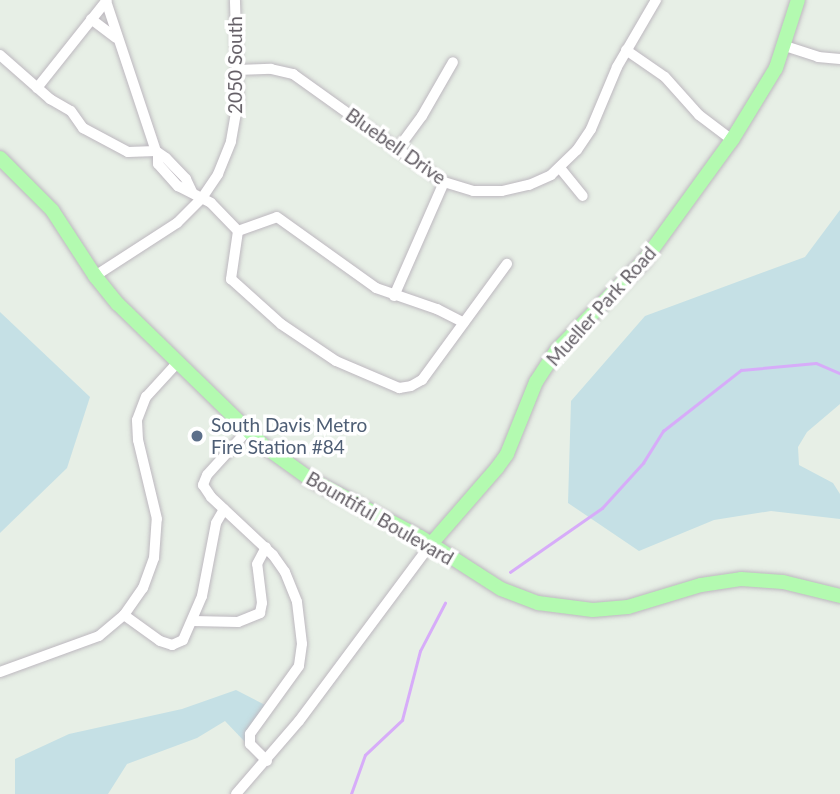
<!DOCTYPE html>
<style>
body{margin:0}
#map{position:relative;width:840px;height:794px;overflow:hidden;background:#e7efe6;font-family:Lato,sans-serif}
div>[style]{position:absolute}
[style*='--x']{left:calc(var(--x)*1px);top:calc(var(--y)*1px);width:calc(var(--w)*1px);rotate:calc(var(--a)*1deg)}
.green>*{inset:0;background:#c5e0e5}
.stream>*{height:2.5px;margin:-1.25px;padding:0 1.25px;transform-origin:1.25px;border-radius:1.25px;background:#d7acf9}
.roads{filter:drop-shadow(0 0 2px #bdb8bf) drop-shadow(0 0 2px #bdb8bf)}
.minor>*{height:10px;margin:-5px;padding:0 5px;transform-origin:5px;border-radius:5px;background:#fff}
.major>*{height:14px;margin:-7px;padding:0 7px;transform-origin:7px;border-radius:7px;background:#b3fab0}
.dots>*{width:19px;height:19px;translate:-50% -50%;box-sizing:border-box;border:4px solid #fff;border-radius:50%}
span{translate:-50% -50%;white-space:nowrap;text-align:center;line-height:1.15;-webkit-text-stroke:7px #fff;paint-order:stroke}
.street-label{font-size:19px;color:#635e65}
.service-label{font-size:19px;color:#4e5e75}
.left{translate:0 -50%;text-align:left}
</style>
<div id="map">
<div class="green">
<div style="clip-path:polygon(840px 210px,840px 404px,807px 432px,798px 447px,799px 465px,833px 483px,840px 494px,840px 519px,771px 511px,714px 520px,639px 551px,568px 503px,571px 401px,645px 316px,805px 257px)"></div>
<div style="clip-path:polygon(0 312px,90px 397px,67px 468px,0 533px)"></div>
<div style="clip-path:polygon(236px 690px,265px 705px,245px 742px,225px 721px,197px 738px,127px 764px,108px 794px,15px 794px,15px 759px,69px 734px,182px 709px)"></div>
</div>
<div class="stream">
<div style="--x:510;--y:572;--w:112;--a:-34.8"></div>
<div style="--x:602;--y:508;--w:61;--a:-47.7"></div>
<div style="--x:643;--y:463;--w:38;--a:-58"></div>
<div style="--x:663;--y:431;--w:99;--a:-38"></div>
<div style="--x:741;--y:370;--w:75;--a:-5.3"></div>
<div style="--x:816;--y:363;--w:26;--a:23"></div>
<div style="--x:351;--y:794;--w:41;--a:-70.3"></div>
<div style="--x:365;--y:755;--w:51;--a:-43.4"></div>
<div style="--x:402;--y:720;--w:71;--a:-75.4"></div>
<div style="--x:420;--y:651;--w:54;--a:-62.5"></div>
</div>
<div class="roads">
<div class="minor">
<div style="--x:106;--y:1;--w:158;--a:71.6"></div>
<div style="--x:91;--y:19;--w:31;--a:37"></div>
<div style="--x:785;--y:46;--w:35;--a:18"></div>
<div style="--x:818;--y:57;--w:22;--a:5"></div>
<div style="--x:626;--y:50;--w:47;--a:34.7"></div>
<div style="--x:665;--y:77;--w:51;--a:48.2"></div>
<div style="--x:699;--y:115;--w:41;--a:37.1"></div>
<div style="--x:0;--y:55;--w:67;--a:41.3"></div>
<div style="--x:50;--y:99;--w:24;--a:30"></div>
<div style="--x:71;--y:111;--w:21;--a:55"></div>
<div style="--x:83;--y:128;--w:51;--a:28.1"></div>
<div style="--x:128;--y:152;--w:28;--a:-2"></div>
<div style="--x:156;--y:151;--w:12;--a:35"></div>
<div style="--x:166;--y:158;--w:29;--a:46"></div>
<div style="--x:186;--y:179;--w:14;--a:65"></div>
<div style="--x:237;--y:70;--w:34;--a:-2"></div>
<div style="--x:271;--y:69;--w:23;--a:13"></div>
<div style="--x:293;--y:74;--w:186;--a:35.6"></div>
<div style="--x:444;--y:182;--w:30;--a:17"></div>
<div style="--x:473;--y:191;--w:29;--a:0"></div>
<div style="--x:502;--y:191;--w:28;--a:-13"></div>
<div style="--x:529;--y:185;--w:24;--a:-24"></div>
<div style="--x:551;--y:175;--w:36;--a:-44"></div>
<div style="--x:577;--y:150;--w:25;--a:-56"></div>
<div style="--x:591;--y:129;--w:67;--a:-67.2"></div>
<div style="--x:617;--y:67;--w:78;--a:-59.8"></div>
<div style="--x:37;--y:88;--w:112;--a:-51.5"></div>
<div style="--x:397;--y:150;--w:42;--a:-53.7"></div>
<div style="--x:422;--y:116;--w:62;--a:-60.1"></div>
<div style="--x:158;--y:155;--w:9;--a:90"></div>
<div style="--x:158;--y:164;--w:30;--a:48"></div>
<div style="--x:178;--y:186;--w:37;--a:27"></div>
<div style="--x:211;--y:203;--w:39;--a:46"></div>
<div style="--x:560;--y:168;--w:36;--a:51"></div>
<div style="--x:238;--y:231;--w:49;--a:98.3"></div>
<div style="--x:231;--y:279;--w:67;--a:42"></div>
<div style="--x:281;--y:324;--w:66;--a:33.9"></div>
<div style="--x:336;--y:361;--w:69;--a:23.2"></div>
<div style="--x:399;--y:388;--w:12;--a:-9"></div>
<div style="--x:411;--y:386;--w:13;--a:-29"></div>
<div style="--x:422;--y:380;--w:144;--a:-53.8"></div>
<div style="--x:238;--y:231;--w:41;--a:-19.7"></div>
<div style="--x:277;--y:217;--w:122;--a:35.6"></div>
<div style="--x:376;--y:288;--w:65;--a:19"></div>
<div style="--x:437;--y:309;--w:30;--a:27"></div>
<div style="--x:95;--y:276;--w:98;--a:-32.9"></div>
<div style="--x:177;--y:223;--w:35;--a:-45"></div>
<div style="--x:202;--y:198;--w:29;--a:-56"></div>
<div style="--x:218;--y:174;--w:35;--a:-68"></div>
<div style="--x:231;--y:141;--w:39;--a:-80"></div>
<div style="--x:238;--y:103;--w:103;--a:-91.7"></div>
<div style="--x:394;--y:296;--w:124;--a:-66.3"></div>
<div style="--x:247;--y:431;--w:59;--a:132.3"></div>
<div style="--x:207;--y:475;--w:11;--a:112"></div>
<div style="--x:203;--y:485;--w:14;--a:56"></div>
<div style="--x:211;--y:497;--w:85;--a:43.1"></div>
<div style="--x:273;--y:555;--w:21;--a:55"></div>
<div style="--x:285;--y:572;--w:32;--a:68"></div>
<div style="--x:297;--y:602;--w:42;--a:83.2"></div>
<div style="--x:302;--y:644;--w:22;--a:98"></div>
<div style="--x:299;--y:666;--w:84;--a:125.8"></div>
<div style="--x:250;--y:734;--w:10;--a:90"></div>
<div style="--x:250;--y:744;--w:24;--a:45"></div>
<div style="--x:124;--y:615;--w:44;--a:35.8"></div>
<div style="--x:160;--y:641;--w:13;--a:18"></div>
<div style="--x:172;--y:645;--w:12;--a:-24"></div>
<div style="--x:183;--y:640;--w:48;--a:-66.6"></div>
<div style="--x:202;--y:596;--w:74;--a:-79.1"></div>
<div style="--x:216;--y:523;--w:16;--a:-60"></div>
<div style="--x:193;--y:621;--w:45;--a:1.3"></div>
<div style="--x:238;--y:622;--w:24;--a:-22"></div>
<div style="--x:260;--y:613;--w:10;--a:-79"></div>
<div style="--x:262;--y:603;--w:39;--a:-97"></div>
<div style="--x:257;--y:564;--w:19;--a:-62"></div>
<div style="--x:0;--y:672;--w:105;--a:-20"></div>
<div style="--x:99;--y:636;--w:33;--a:-40"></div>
<div style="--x:124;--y:615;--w:33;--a:-55"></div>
<div style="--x:143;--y:588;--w:32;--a:-70"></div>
<div style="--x:154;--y:558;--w:39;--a:-86"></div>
<div style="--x:157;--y:519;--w:81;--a:-103.5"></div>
<div style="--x:138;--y:440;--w:20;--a:-93"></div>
<div style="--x:137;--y:420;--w:25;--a:-69"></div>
<div style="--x:146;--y:397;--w:46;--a:-47.6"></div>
<div style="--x:236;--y:794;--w:96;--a:-49.2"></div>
<div style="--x:299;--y:721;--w:221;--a:-53.3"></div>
</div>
<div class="major">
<div style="--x:0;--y:158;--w:74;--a:45"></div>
<div style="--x:52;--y:210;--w:79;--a:56.9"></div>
<div style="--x:95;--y:276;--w:36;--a:51"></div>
<div style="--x:118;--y:304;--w:204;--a:44.2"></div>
<div style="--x:264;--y:446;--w:57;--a:35.7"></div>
<div style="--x:310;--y:479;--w:124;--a:27.8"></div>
<div style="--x:420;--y:537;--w:96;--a:32.7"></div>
<div style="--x:501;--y:589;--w:40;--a:21"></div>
<div style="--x:538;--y:603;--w:55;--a:7.3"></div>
<div style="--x:593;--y:610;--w:35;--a:-5"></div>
<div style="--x:628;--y:607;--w:76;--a:-16.8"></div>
<div style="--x:701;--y:585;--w:40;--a:-8.5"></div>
<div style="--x:741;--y:579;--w:42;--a:4.1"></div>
<div style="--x:783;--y:582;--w:59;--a:13.8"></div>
<div style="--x:431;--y:544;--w:101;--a:-49"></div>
<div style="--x:497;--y:468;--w:17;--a:-54"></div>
<div style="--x:507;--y:454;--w:78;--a:-68.1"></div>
<div style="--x:536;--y:382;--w:38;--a:-57"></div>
<div style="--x:557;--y:350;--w:124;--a:-45.7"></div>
<div style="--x:644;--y:261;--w:150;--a:-54"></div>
<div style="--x:732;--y:140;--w:84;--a:-58.6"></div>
<div style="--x:776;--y:68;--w:71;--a:-72.1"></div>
</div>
</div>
<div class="dots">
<div style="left:197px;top:436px;background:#5c6f8a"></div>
</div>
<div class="street-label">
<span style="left:235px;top:65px;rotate:-90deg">2050 South</span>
<span style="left:396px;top:146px;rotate:35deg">Bluebell Drive</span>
<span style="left:601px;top:306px;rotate:-48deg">Mueller Park Road</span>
<span style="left:380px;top:518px;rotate:30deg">Bountiful Boulevard</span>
</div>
<div class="service-label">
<span class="left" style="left:211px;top:436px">South Davis Metro<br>Fire Station #84</span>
</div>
</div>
